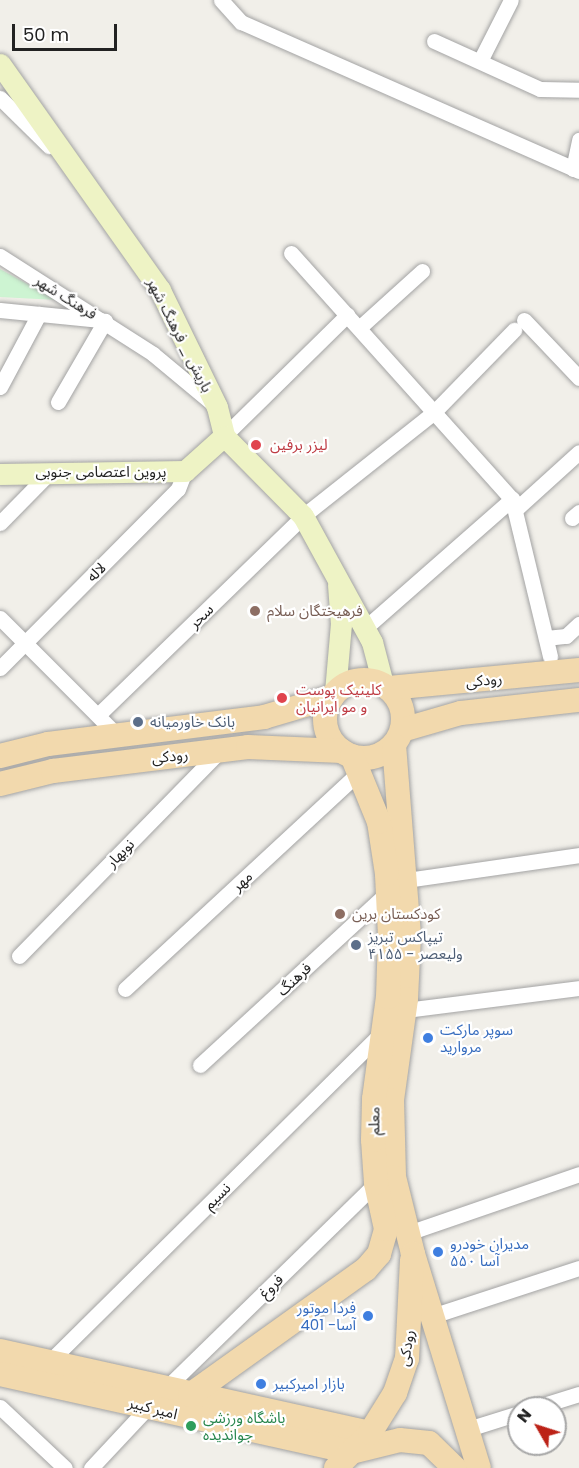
<!DOCTYPE html>
<meta charset="utf-8">
<style>
body{margin:0}
#map{position:relative;width:579px;height:1468px;overflow:hidden;background:#f1efe9;font-family:Poppins,"Noto Sans Arabic",sans-serif}
div>[style]{position:absolute}
[style*='--x']{left:calc(var(--x)*1px);top:calc(var(--y)*1px);width:calc(var(--w)*1px);rotate:calc(var(--a)*1deg)}
.park>*{inset:0;background:#cdf4d2}
.roads{filter:drop-shadow(0 0 2px #a3a3a3) drop-shadow(0 0 2px #a3a3a3)}
.street>*{height:15px;margin:-7.5px;padding:0 7.5px;transform-origin:7.5px;border-radius:7.5px;background:#fff}
.secondary>*{height:21px;margin:-10.5px;padding:0 10.5px;transform-origin:10.5px;border-radius:10.5px;background:#eef3c5}
.primary>*{height:24px;margin:-12px;padding:0 12px;transform-origin:12px;border-radius:12px;background:#f2d9ad}
.primary>.ring{margin:-12px;padding:0;box-sizing:content-box;background:none;border:24px solid #f2d9ad;border-radius:50%}
.dots>*{width:16px;height:16px;translate:-50% -50%;box-sizing:border-box;border:3px solid #fff;border-radius:50%}
span{translate:-50% -50%;white-space:nowrap;text-align:center;line-height:1.15;-webkit-text-stroke:4.5px #fff;paint-order:stroke}
.street-label{font-size:15px;color:#222}
.health-label{font-size:15px;color:#be3a42}
.left{translate:0 -50%;text-align:left}
.education-label{font-size:15px;color:#785e54}
.service-label{font-size:15px;color:#4e5e75}
.shop-label{font-size:15px;color:#366cbe}
.right{translate:-100% -50%;text-align:right}
.leisure-label{font-size:15px;color:#27864d}
.north{position:absolute;left:507px;top:1396px;width:60px;height:60px;box-sizing:border-box;background:#fff;border:2px solid #a7a7a7;border-radius:50%;rotate:309deg;font-size:16px;font-weight:700;line-height:24px;text-align:center;color:#222}
.north::after{content:'';display:block;margin:auto;width:21px;height:27px;background:#bc2217;clip-path:polygon(50% 0,100% 100%,50% 72%,0 100%)}
.scale{position:absolute;left:12px;top:24px;width:105px;height:27px;box-sizing:border-box;border:3px solid #222;border-top:0;padding-left:8px;font-size:18px;line-height:21px;white-space:nowrap;color:#222;-webkit-text-stroke:4px #fff;paint-order:stroke}
</style>
<div id="map">
<div class="park">
<div style="clip-path:polygon(0 269px,57px 300px,0 297px)"></div>
</div>
<div class="roads">
<div class="street">
<div style="--x:221;--y:0;--w:30;--a:48"></div>
<div style="--x:241;--y:22;--w:369;--a:23.8"></div>
<div style="--x:434;--y:41;--w:116;--a:24.4"></div>
<div style="--x:540;--y:89;--w:39;--a:1"></div>
<div style="--x:480;--y:61;--w:68;--a:-63.1"></div>
<div style="--x:0;--y:98;--w:69;--a:44.4"></div>
<div style="--x:573;--y:169;--w:30;--a:-78"></div>
<div style="--x:291;--y:253;--w:331;--a:48.1"></div>
<div style="--x:512;--y:499;--w:162;--a:76.4"></div>
<div style="--x:0;--y:256;--w:182;--a:32.6"></div>
<div style="--x:153;--y:354;--w:77;--a:39.7"></div>
<div style="--x:0;--y:310;--w:101;--a:5.7"></div>
<div style="--x:524;--y:320;--w:80;--a:46.5"></div>
<div style="--x:359;--y:328;--w:85;--a:-42.1"></div>
<div style="--x:0;--y:387;--w:83;--a:-61.9"></div>
<div style="--x:58;--y:402;--w:94;--a:-59.9"></div>
<div style="--x:224;--y:436;--w:173;--a:-44.5"></div>
<div style="--x:515;--y:510;--w:86;--a:-42.2"></div>
<div style="--x:572;--y:518;--w:9;--a:-41"></div>
<div style="--x:0;--y:523;--w:71;--a:-45.6"></div>
<div style="--x:0;--y:618;--w:164;--a:45"></div>
<div style="--x:365;--y:628;--w:196;--a:-41.3"></div>
<div style="--x:546;--y:638;--w:20;--a:-6"></div>
<div style="--x:566;--y:636;--w:18;--a:-43"></div>
<div style="--x:0;--y:668;--w:252;--a:-45.2"></div>
<div style="--x:178;--y:489;--w:19;--a:-69"></div>
<div style="--x:98;--y:715;--w:286;--a:-44.1"></div>
<div style="--x:303;--y:516;--w:167;--a:-38.4"></div>
<div style="--x:434;--y:412;--w:115;--a:-45.7"></div>
<div style="--x:406;--y:880;--w:175;--a:-8.2"></div>
<div style="--x:19;--y:956;--w:289;--a:-45.6"></div>
<div style="--x:125;--y:989;--w:319;--a:-42.8"></div>
<div style="--x:405;--y:1010;--w:175;--a:-7.2"></div>
<div style="--x:200;--y:1065;--w:255;--a:-42.6"></div>
<div style="--x:408;--y:1233;--w:181;--a:-19"></div>
<div style="--x:435;--y:1315;--w:151;--a:-18.1"></div>
<div style="--x:50;--y:1361;--w:469;--a:-44.7"></div>
<div style="--x:166;--y:1388;--w:293;--a:-44.3"></div>
<div style="--x:0;--y:1407;--w:89;--a:43.2"></div>
<div style="--x:534;--y:1408;--w:47;--a:-17.3"></div>
<div style="--x:468;--y:1429;--w:53;--a:-17.4"></div>
<div style="--x:91;--y:1468;--w:83;--a:-46.9"></div>
</div>
<div class="secondary">
<div style="--x:0;--y:64;--w:277;--a:54.7"></div>
<div style="--x:160;--y:290;--w:130;--a:64"></div>
<div style="--x:217;--y:407;--w:30;--a:76"></div>
<div style="--x:224;--y:436;--w:112;--a:45.4"></div>
<div style="--x:303;--y:516;--w:144;--a:61.3"></div>
<div style="--x:372;--y:642;--w:43;--a:75.3"></div>
<div style="--x:0;--y:474;--w:185;--a:-0.9"></div>
<div style="--x:185;--y:471;--w:52;--a:-41.9"></div>
<div style="--x:335;--y:692;--w:68;--a:-85"></div>
<div style="--x:341;--y:624;--w:40;--a:-94.3"></div>
</div>
<div class="primary">
<div class="ring" style="left:325px;top:680px;width:54px;height:54px"></div>
<div style="--x:389;--y:688;--w:191;--a:-5.4"></div>
<div style="--x:402;--y:730;--w:61;--a:-16.1"></div>
<div style="--x:461;--y:713;--w:119;--a:-6.3"></div>
<div style="--x:394;--y:745;--w:191;--a:85.5"></div>
<div style="--x:409;--y:935;--w:64;--a:92.7"></div>
<div style="--x:406;--y:999;--w:102;--a:97.9"></div>
<div style="--x:392;--y:1100;--w:77;--a:88.5"></div>
<div style="--x:394;--y:1177;--w:79;--a:76.1"></div>
<div style="--x:413;--y:1254;--w:224;--a:72.9"></div>
<div style="--x:0;--y:756;--w:49;--a:-14"></div>
<div style="--x:48;--y:744;--w:218;--a:-7.1"></div>
<div style="--x:264;--y:717;--w:71;--a:-16.4"></div>
<div style="--x:0;--y:784;--w:55;--a:-13.8"></div>
<div style="--x:53;--y:771;--w:196;--a:-7"></div>
<div style="--x:248;--y:747;--w:94;--a:2.4"></div>
<div style="--x:0;--y:1351;--w:379;--a:12.5"></div>
<div style="--x:0;--y:1374;--w:360;--a:12.5"></div>
<div style="--x:351;--y:1452;--w:50;--a:-13.8"></div>
<div style="--x:400;--y:1440;--w:29;--a:6"></div>
<div style="--x:429;--y:1443;--w:36;--a:44"></div>
<div style="--x:190;--y:1395;--w:216;--a:-35.6"></div>
<div style="--x:366;--y:1269;--w:20;--a:-49"></div>
<div style="--x:379;--y:1254;--w:26;--a:-74"></div>
<div style="--x:386;--y:1229;--w:47;--a:-102.3"></div>
<div style="--x:376;--y:1183;--w:43;--a:-94"></div>
<div style="--x:373;--y:1140;--w:41;--a:-88.6"></div>
<div style="--x:374;--y:1099;--w:103;--a:-82.2"></div>
<div style="--x:388;--y:997;--w:61;--a:-88.1"></div>
<div style="--x:390;--y:936;--w:62;--a:-92.8"></div>
<div style="--x:387;--y:874;--w:53;--a:-98.7"></div>
<div style="--x:379;--y:822;--w:71;--a:-112.2"></div>
<div style="--x:336;--y:1468;--w:49;--a:-45.8"></div>
<div style="--x:370;--y:1433;--w:47;--a:-58"></div>
<div style="--x:395;--y:1393;--w:36;--a:-71"></div>
<div style="--x:407;--y:1359;--w:99;--a:-87.1"></div>
</div>
</div>
<div class="dots">
<div style="left:256px;top:445px;background:#e0444e"></div>
<div style="left:255px;top:611px;background:#8d6e63"></div>
<div style="left:282px;top:698px;background:#e0444e"></div>
<div style="left:138px;top:722px;background:#5c6f8a"></div>
<div style="left:340px;top:914px;background:#8d6e63"></div>
<div style="left:356px;top:945px;background:#5c6f8a"></div>
<div style="left:428px;top:1038px;background:#3f7fe0"></div>
<div style="left:438px;top:1252px;background:#3f7fe0"></div>
<div style="left:368px;top:1316px;background:#3f7fe0"></div>
<div style="left:261px;top:1384px;background:#3f7fe0"></div>
<div style="left:191px;top:1426px;background:#2e9e5b"></div>
</div>
<div class="street-label">
<span style="left:66px;top:297px;rotate:32deg">فرهنگ شهر</span>
<span style="left:180px;top:335px;rotate:63deg">باریش _ فرهنگ شهر</span>
<span style="left:101px;top:472px">پروین اعتصامی جنوبی</span>
<span style="left:96px;top:572px;rotate:-45deg">لاله</span>
<span style="left:201px;top:616px;rotate:-44deg">سحر</span>
<span style="left:484px;top:680px;rotate:-6deg">رودکی</span>
<span style="left:170px;top:756px;rotate:-6deg">رودکى</span>
<span style="left:120px;top:853px;rotate:-46deg">نوبهار</span>
<span style="left:242px;top:881px;rotate:-43deg">مهر</span>
<span style="left:294px;top:979px;rotate:-43deg">فرهنگ</span>
<span style="left:374px;top:1121px;rotate:-90deg">معلم</span>
<span style="left:217px;top:1196px;rotate:-45deg">نسیم</span>
<span style="left:271px;top:1286px;rotate:-44deg">فروغ</span>
<span style="left:406px;top:1348px;rotate:-81deg">رودکی</span>
<span style="left:153px;top:1408px;rotate:14deg">امیر کبیر</span>
</div>
<div class="health-label">
<span class="left" style="left:270px;top:445px">لیزر برفین</span>
<span class="left" style="left:296px;top:698px">کلینیک پوست<br>و مو ایرانیان</span>
</div>
<div class="education-label">
<span class="left" style="left:267px;top:611px">فرهیختگان سلام</span>
<span class="left" style="left:352px;top:914px">کودکستان برین</span>
</div>
<div class="service-label">
<span class="left" style="left:150px;top:722px">بانک خاورمیانه</span>
<span class="left" style="left:368px;top:945px">تیپاکس تبریز<br>ولیعصر - ۴۱۵۵</span>
</div>
<div class="shop-label">
<span class="left" style="left:440px;top:1038px">سوپر مارکت<br>مروارید</span>
<span class="left" style="left:450px;top:1252px">مدیران خودرو<br>۵۵۰ آسا</span>
<span class="right" style="left:356px;top:1316px">فردا موتور<br>401 -آسا</span>
<span class="left" style="left:273px;top:1384px">بازار امیرکبیر</span>
</div>
<div class="leisure-label">
<span class="left" style="left:203px;top:1426px">باشگاه ورزشی<br>جواندیده</span>
</div>
<div class="north">N</div>
<div class="scale">50 m</div>
</div>
